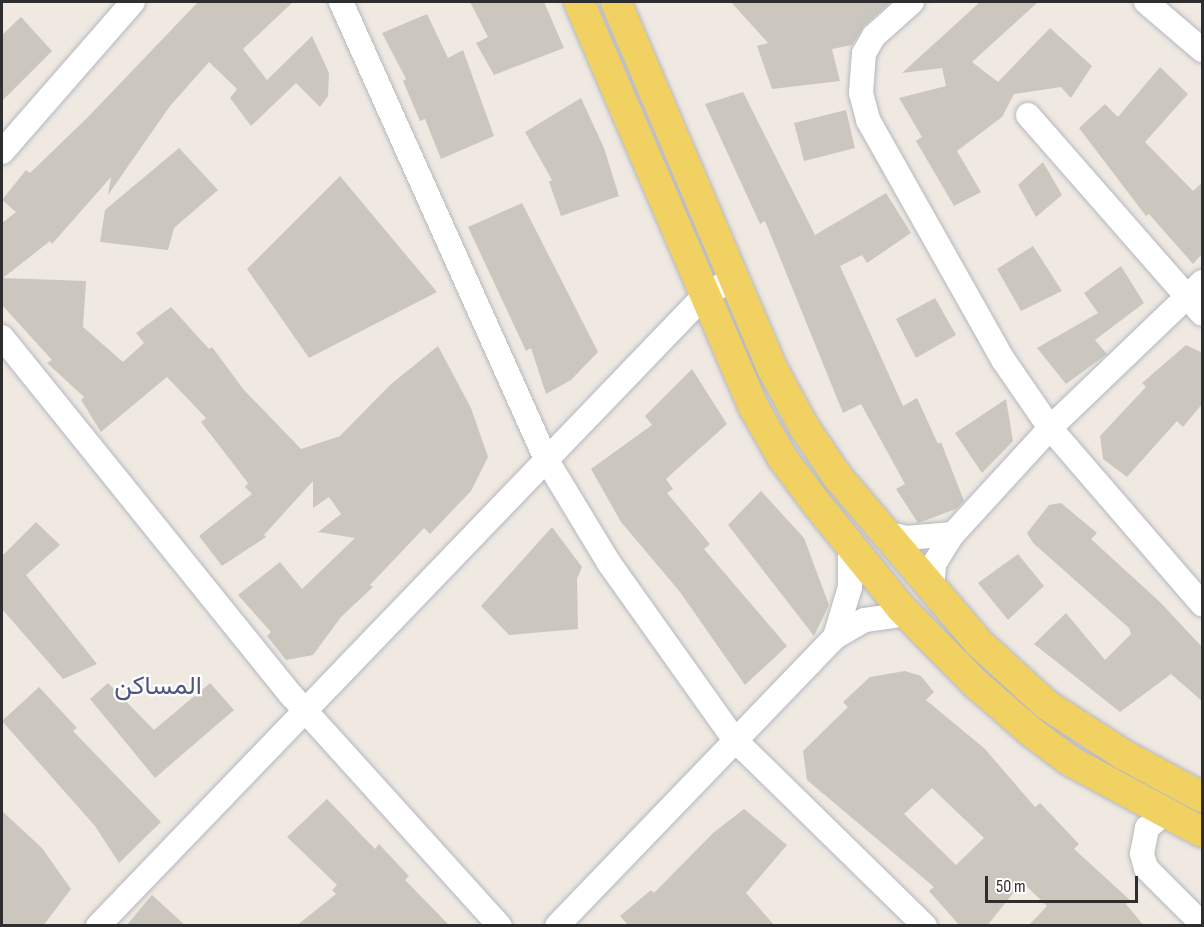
<!DOCTYPE html>
<meta charset="utf-8">
<style>
body{margin:0}
#map{position:relative;width:1204px;height:927px;overflow:hidden;background:#efe9e1;font-family:"Sofia Sans Condensed",Vazirmatn,sans-serif}
div>[style]{position:absolute}
[style*='--x']{left:calc(var(--x)*1px);top:calc(var(--y)*1px);width:calc(var(--w)*1px);rotate:calc(var(--a)*1deg)}
.building>*{inset:0;background:#cbc7bf}
.roads{filter:drop-shadow(0 0 2px #b4b7c1) drop-shadow(0 0 2px #b4b7c1)}
.minor>*{height:24px;margin:-12px;padding:0 12px;transform-origin:12px;border-radius:12px;background:#fff}
.major>*{height:30px;margin:-15px;padding:0 15px;transform-origin:15px;border-radius:15px;background:#f2d163}
span{translate:-50% -50%;white-space:nowrap;text-align:center;line-height:1.15;-webkit-text-stroke:4.5px #fff;paint-order:stroke}
.quarter-label{font-size:26px;color:#4d5680}
.frame{position:absolute;inset:0;border:3px solid #2e2e2e;pointer-events:none}
.scale{position:absolute;left:985px;top:876px;width:153px;height:27px;box-sizing:border-box;border:3px solid #2e2e2e;border-top:0;padding-left:8px;font-size:18px;line-height:21px;white-space:nowrap;color:#2e2e2e;-webkit-text-stroke:4px #fff;paint-order:stroke}
</style>
<div id="map">
<div class="building">
<div style="clip-path:polygon(198px 2px,293px 2px,243px 49px,267px 80px,312px 36px,329px 73px,328px 96px,320px 107px,296px 83px,251px 126px,230px 98px,237px 89px,209px 62px,170px 106px,108px 195px,111px 177px,52px 244px,50px 241px,3px 278px,86px 281px,83px 327px,123px 362px,144px 343px,136px 333px,171px 307px,209px 349px,212px 347px,244px 390px,301px 449px,340px 436px,390px 385px,438px 346px,471px 408px,488px 457px,471px 491px,430px 534px,424px 528px,370px 585px,373px 587px,341px 617px,313px 655px,286px 660px,267px 636px,271px 632px,238px 595px,280px 562px,302px 589px,355px 538px,318px 532px,341px 514px,329px 497px,313px 508px,313px 481px,264px 535px,266px 537px,222px 566px,199px 536px,252px 494px,245px 487px,248px 483px,201px 422px,206px 418px,167px 377px,101px 432px,81px 400px,84px 397px,47px 363px,52px 360px,2px 305px,2px 223px,16px 212px,2px 200px,26px 170px,30px 173px,87px 118px)"></div>
<div style="clip-path:polygon(470px 2px,544px 2px,564px 48px,494px 75px,476px 43px,488px 37px)"></div>
<div style="clip-path:polygon(731px 2px,891px 2px,864px 26px,852px 45px,832px 49px,840px 81px,772px 89px,757px 46px,768px 43px)"></div>
<div style="clip-path:polygon(980px 2px,1038px 2px,972px 62px,998px 82px,1050px 28px,1092px 66px,1071px 98px,1061px 87px,1014px 94px,1002px 117px,957px 151px,981px 192px,954px 206px,916px 141px,922px 137px,899px 98px,946px 86px,942px 68px,902px 73px)"></div>
<div style="clip-path:polygon(427px 14px,448px 58px,463px 50px,494px 136px,441px 159px,425px 119px,420px 121px,403px 81px,406px 79px,382px 33px)"></div>
<div style="clip-path:polygon(21px 17px,52px 51px,2px 101px,2px 35px)"></div>
<div style="clip-path:polygon(1160px 67px,1188px 94px,1145px 142px,1193px 191px,1203px 182px,1203px 253px,1193px 264px,1149px 214px,1146px 216px,1079px 128px,1105px 104px,1118px 117px)"></div>
<div style="clip-path:polygon(743px 92px,815px 235px,886px 193px,911px 233px,867px 263px,862px 255px,840px 266px,903px 406px,917px 398px,938px 444px,941px 442px,964px 501px,956px 509px,918px 523px,896px 489px,905px 484px,861px 404px,843px 413px,765px 221px,760px 224px,705px 104px)"></div>
<div style="clip-path:polygon(581px 98px,604px 148px,619px 196px,561px 216px,549px 182px,552px 180px,525px 132px)"></div>
<div style="clip-path:polygon(846px 110px,855px 148px,804px 161px,794px 123px)"></div>
<div style="clip-path:polygon(179px 148px,218px 190px,174px 228px,168px 250px,100px 242px,105px 210px)"></div>
<div style="clip-path:polygon(1043px 162px,1062px 195px,1036px 217px,1018px 185px)"></div>
<div style="clip-path:polygon(340px 176px,437px 292px,309px 358px,247px 269px)"></div>
<div style="clip-path:polygon(522px 203px,598px 352px,571px 380px,546px 394px,531px 348px,526px 351px,468px 227px)"></div>
<div style="clip-path:polygon(1033px 246px,1062px 291px,1021px 311px,997px 269px)"></div>
<div style="clip-path:polygon(1121px 266px,1144px 303px,1095px 340px,1107px 354px,1066px 384px,1037px 348px,1098px 313px,1084px 293px)"></div>
<div style="clip-path:polygon(935px 298px,956px 335px,916px 358px,896px 319px)"></div>
<div style="clip-path:polygon(1186px 345px,1203px 353px,1203px 403px,1183px 427px,1177px 421px,1127px 477px,1103px 459px,1100px 436px,1146px 387px,1142px 383px)"></div>
<div style="clip-path:polygon(692px 369px,727px 424px,666px 479px,673px 489px,667px 493px,710px 544px,704px 549px,787px 646px,745px 685px,680px 592px,621px 522px,591px 469px,652px 425px,645px 416px)"></div>
<div style="clip-path:polygon(1006px 399px,1013px 441px,982px 473px,955px 433px)"></div>
<div style="clip-path:polygon(761px 491px,804px 538px,829px 605px,814px 636px,728px 525px)"></div>
<div style="clip-path:polygon(1061px 503px,1097px 533px,1091px 539px,1160px 602px,1203px 648px,1203px 702px,1171px 674px,1120px 712px,1034px 644px,1066px 613px,1105px 660px,1131px 634px,1129px 628px,1033px 543px,1027px 533px,1049px 505px)"></div>
<div style="clip-path:polygon(36px 522px,60px 545px,26px 575px,97px 664px,63px 679px,2px 609px,2px 556px)"></div>
<div style="clip-path:polygon(552px 527px,582px 567px,577px 579px,578px 629px,509px 635px,481px 606px)"></div>
<div style="clip-path:polygon(1018px 554px,1044px 586px,1008px 620px,978px 583px)"></div>
<div style="clip-path:polygon(evenodd,905px 671px,921px 676px,934px 692px,926px 700px,985px 749px,1035px 807px,1040px 803px,1079px 844px,1074px 849px,1130px 900px,1126px 904px,1144px 926px,1028px 926px,1047px 906px,1022px 882px,987px 926px,960px 926px,929px 891px,934px 887px,807px 780px,803px 751px,848px 707px,843px 702px,870px 677px,905px 671px,932px 788px,984px 838px,956px 865px,904px 814px,932px 788px)"></div>
<div style="clip-path:polygon(108px 683px,154px 730px,210px 683px,234px 710px,155px 778px,90px 699px)"></div>
<div style="clip-path:polygon(39px 687px,77px 728px,73px 731px,161px 822px,119px 863px,95px 826px,2px 721px)"></div>
<div style="clip-path:polygon(327px 799px,375px 849px,379px 844px,409px 876px,405px 880px,450px 926px,296px 926px,336px 894px,332px 890px,337px 885px,287px 837px)"></div>
<div style="clip-path:polygon(744px 809px,787px 845px,746px 893px,775px 926px,629px 926px,620px 916px,651px 890px,654px 893px,713px 833px)"></div>
<div style="clip-path:polygon(2px 811px,42px 848px,71px 889px,43px 926px,2px 926px)"></div>
<div style="clip-path:polygon(152px 895px,186px 926px,126px 926px)"></div>
</div>
<div class="roads">
<div class="minor">
<div style="--x:341;--y:2;--w:501;--a:65.84"></div>
<div style="--x:546;--y:459;--w:122;--a:58.8"></div>
<div style="--x:609;--y:563;--w:217;--a:54.6"></div>
<div style="--x:735;--y:740;--w:266;--a:44.4"></div>
<div style="--x:912;--y:2;--w:51;--a:138.2"></div>
<div style="--x:874;--y:36;--w:20;--a:120"></div>
<div style="--x:864;--y:53;--w:40;--a:94.3"></div>
<div style="--x:861;--y:93;--w:28;--a:75"></div>
<div style="--x:868;--y:120;--w:277;--a:60.6"></div>
<div style="--x:1004;--y:361;--w:81;--a:55.5"></div>
<div style="--x:1050;--y:428;--w:233;--a:49.2"></div>
<div style="--x:1146;--y:2;--w:74;--a:40.6"></div>
<div style="--x:1028;--y:115;--w:264;--a:48.8"></div>
<div style="--x:2;--y:152;--w:199;--a:-48.9"></div>
<div style="--x:2;--y:337;--w:461;--a:51.1"></div>
<div style="--x:292;--y:696;--w:310;--a:47.9"></div>
<div style="--x:885;--y:533;--w:22;--a:13"></div>
<div style="--x:906;--y:538;--w:47;--a:-4.9"></div>
<div style="--x:932;--y:588;--w:24;--a:-85"></div>
<div style="--x:934;--y:564;--w:36;--a:-58"></div>
<div style="--x:953;--y:534;--w:144;--a:-47.5"></div>
<div style="--x:1050;--y:428;--w:211;--a:-43.8"></div>
<div style="--x:835;--y:637;--w:52;--a:-73.3"></div>
<div style="--x:850;--y:587;--w:41;--a:-90"></div>
<div style="--x:1166;--y:812;--w:25;--a:140"></div>
<div style="--x:1147;--y:828;--w:26;--a:101"></div>
<div style="--x:1142;--y:854;--w:15;--a:74"></div>
<div style="--x:1146;--y:868;--w:79;--a:45"></div>
<div style="--x:98;--y:926;--w:876;--a:-46.11"></div>
<div style="--x:705;--y:295;--w:34;--a:-30"></div>
<div style="--x:557;--y:926;--w:401;--a:-46.1"></div>
<div style="--x:835;--y:637;--w:34;--a:-30"></div>
<div style="--x:865;--y:620;--w:42;--a:-8.1"></div>
</div>
<div class="major">
<div style="--x:579;--y:2;--w:442;--a:66.7"></div>
<div style="--x:754;--y:408;--w:59;--a:60.4"></div>
<div style="--x:783;--y:459;--w:55;--a:53.1"></div>
<div style="--x:816;--y:503;--w:135;--a:51"></div>
<div style="--x:901;--y:608;--w:107;--a:45.4"></div>
<div style="--x:976;--y:684;--w:72;--a:41"></div>
<div style="--x:1030;--y:731;--w:50;--a:36.9"></div>
<div style="--x:1070;--y:761;--w:150;--a:28.3"></div>
<div style="--x:616;--y:2;--w:396;--a:66.9"></div>
<div style="--x:771;--y:366;--w:69;--a:61.6"></div>
<div style="--x:804;--y:427;--w:59;--a:56"></div>
<div style="--x:837;--y:476;--w:219;--a:49.6"></div>
<div style="--x:979;--y:643;--w:92;--a:42.4"></div>
<div style="--x:1047;--y:705;--w:92;--a:33"></div>
<div style="--x:1124;--y:755;--w:89;--a:28.3"></div>
</div>
</div>
<div class="quarter-label">
<span style="left:158px;top:687px">المساكن</span>
</div>
<div class="frame"></div>
<div class="scale">50 m</div>
</div>
